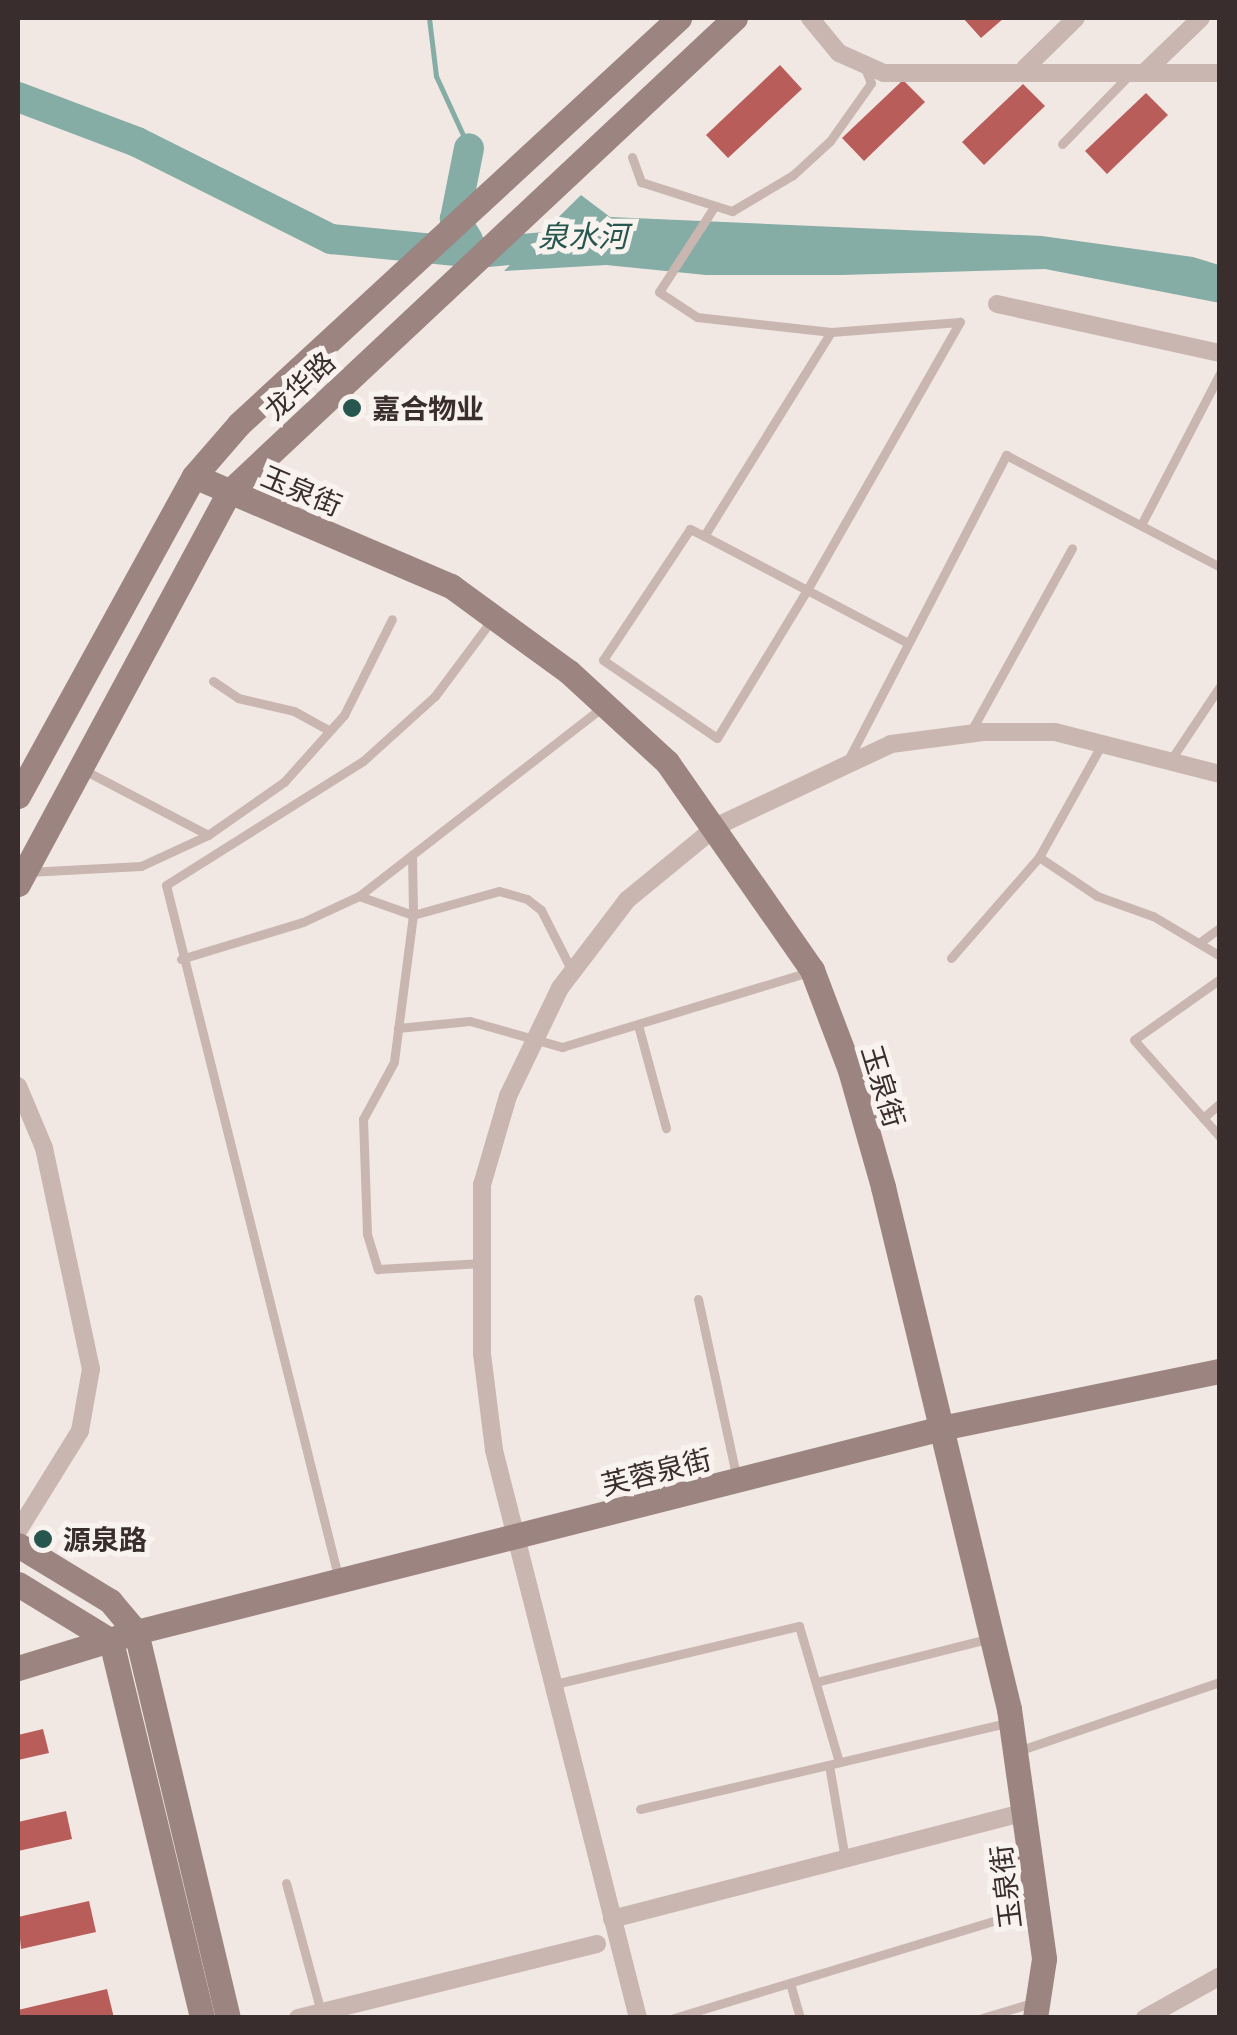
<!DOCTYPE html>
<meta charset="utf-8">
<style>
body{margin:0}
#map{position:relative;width:1237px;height:2035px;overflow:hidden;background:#f2e8e3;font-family:"Open Sans","Noto Sans SC",sans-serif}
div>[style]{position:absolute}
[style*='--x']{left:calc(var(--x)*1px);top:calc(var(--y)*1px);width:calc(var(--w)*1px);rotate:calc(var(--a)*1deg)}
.water>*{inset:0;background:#85aca5}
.stream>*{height:5px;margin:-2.5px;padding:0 2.5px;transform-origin:2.5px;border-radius:2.5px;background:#85aca5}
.river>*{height:30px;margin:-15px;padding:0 15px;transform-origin:15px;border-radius:15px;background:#85aca5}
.building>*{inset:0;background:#b85d5a}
.lane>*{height:9px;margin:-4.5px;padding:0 4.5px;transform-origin:4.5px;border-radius:4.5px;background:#c9b6b0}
.street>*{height:18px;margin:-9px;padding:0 9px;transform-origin:9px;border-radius:9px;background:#c9b6b0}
.secondary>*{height:25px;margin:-12.5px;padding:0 12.5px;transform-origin:12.5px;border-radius:12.5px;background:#9c8581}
.dots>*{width:28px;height:28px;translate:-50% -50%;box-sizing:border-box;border:5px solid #f9f3f0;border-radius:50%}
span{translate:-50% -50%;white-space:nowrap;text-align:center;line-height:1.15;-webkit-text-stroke:10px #f9f3f0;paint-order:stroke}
.street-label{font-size:28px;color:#392e2d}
.poi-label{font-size:28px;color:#392e2d;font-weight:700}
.left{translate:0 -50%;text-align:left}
.water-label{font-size:30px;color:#27564f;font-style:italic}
.frame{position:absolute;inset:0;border:20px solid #392e2d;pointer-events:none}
</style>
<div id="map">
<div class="water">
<div style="clip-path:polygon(581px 195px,610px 217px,1042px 236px,1193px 257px,1219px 265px,1220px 303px,1045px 269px,842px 275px,706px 275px,606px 265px,504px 271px)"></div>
</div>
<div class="stream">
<div style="--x:429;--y:18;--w:58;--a:83.1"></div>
<div style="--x:436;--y:76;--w:79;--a:65.4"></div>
</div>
<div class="river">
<div style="--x:18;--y:97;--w:127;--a:20.7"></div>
<div style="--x:137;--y:142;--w:217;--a:26.6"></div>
<div style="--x:331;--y:239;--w:147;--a:5.5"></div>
<div style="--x:477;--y:253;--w:90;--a:-5.1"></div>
<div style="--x:468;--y:240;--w:25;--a:-122"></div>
<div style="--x:455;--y:219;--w:72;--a:-78.8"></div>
</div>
<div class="building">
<div style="clip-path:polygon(963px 18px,1004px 18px,981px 38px)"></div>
<div style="clip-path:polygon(780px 65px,802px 89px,728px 158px,706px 135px)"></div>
<div style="clip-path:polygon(903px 80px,925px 102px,864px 161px,842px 138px)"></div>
<div style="clip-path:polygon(1023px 84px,1045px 106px,984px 165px,962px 142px)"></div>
<div style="clip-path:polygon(1146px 93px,1168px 115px,1107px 174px,1085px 151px)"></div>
<div style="clip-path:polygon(43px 1729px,49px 1753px,18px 1760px,18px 1735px)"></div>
<div style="clip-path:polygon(66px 1811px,72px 1839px,18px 1851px,18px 1822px)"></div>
<div style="clip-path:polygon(89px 1901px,96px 1932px,21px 1949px,18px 1917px)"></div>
<div style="clip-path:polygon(107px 1989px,114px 2018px,18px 2018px,18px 2010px)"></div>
</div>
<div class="lane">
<div style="--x:1062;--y:144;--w:98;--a:-45.8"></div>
<div style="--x:632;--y:157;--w:27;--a:70"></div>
<div style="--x:641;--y:182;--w:96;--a:17.7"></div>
<div style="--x:732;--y:211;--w:71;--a:-30.5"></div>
<div style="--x:793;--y:175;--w:50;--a:-42.6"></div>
<div style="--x:830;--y:141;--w:71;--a:-54.7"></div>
<div style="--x:871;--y:83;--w:18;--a:-112"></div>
<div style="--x:714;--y:207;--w:101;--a:122.9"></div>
<div style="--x:659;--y:292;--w:45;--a:33.3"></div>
<div style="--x:697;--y:317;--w:135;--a:6.4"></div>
<div style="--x:831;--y:332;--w:129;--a:-4.4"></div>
<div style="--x:1141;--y:525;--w:171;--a:-62.5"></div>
<div style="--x:704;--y:536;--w:240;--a:-58.1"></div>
<div style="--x:908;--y:643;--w:114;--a:-152.3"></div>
<div style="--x:807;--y:590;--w:116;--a:-152.3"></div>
<div style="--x:704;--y:536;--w:16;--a:-153"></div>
<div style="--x:690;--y:529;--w:157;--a:123.6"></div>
<div style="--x:603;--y:660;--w:138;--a:34.4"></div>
<div style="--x:717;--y:738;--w:173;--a:-58.7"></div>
<div style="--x:807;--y:590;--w:309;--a:-60.3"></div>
<div style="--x:213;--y:681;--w:30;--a:34"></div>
<div style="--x:238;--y:698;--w:57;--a:13.1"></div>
<div style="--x:294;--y:711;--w:39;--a:29"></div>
<div style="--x:970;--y:733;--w:211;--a:-61.1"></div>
<div style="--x:1170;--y:761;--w:90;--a:-56.3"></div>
<div style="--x:847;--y:762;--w:346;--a:-62.6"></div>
<div style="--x:1006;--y:455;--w:242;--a:27.6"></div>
<div style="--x:82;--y:769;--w:142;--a:27.6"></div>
<div style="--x:412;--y:855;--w:60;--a:89"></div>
<div style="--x:413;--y:915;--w:148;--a:97.4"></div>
<div style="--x:394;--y:1062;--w:65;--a:118.5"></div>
<div style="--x:363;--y:1119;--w:115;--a:88"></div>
<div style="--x:367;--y:1234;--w:37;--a:73"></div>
<div style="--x:378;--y:1269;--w:104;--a:-3.3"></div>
<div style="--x:1039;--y:857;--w:70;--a:33.9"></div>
<div style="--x:1097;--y:896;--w:59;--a:19.7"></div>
<div style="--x:1153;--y:916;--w:78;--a:30.8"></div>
<div style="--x:28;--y:872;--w:113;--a:-3"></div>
<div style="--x:141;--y:866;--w:74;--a:-24.8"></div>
<div style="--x:208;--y:835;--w:93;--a:-34.9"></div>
<div style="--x:284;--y:782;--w:90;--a:-48.2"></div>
<div style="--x:344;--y:715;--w:107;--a:-63.4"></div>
<div style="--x:359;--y:896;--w:57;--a:19.4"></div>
<div style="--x:413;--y:915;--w:89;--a:-15.6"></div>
<div style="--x:499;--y:891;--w:29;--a:16"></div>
<div style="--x:527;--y:899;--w:18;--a:38"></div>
<div style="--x:541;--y:910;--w:68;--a:63.1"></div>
<div style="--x:1199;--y:943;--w:26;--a:-36"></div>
<div style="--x:951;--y:958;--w:134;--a:-48.9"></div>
<div style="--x:1039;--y:857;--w:129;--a:-60.9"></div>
<div style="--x:181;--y:959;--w:127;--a:-16.9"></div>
<div style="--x:303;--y:922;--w:62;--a:-24.9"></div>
<div style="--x:359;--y:896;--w:309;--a:-37.8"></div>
<div style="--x:1220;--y:979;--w:105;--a:144.7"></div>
<div style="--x:1134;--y:1040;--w:130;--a:48.4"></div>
<div style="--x:638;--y:1025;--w:107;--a:74.8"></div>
<div style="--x:398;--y:1028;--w:72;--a:-5.6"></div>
<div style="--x:470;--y:1021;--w:96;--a:15.8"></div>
<div style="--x:562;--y:1047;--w:258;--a:-16.9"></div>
<div style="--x:1203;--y:1118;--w:23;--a:-41"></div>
<div style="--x:698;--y:1299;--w:184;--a:77.8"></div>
<div style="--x:339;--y:1580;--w:716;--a:-103.98"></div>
<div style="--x:166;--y:885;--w:233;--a:-32.2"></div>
<div style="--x:363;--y:761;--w:97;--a:-42.1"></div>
<div style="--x:435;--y:696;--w:94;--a:-53.3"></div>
<div style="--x:816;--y:1682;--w:176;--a:-14.1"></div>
<div style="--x:555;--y:1684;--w:251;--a:-13.4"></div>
<div style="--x:799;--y:1626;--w:142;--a:73.6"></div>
<div style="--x:1018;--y:1751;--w:213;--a:-18.9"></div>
<div style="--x:829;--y:1765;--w:95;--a:80.3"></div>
<div style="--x:640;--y:1809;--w:377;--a:-13.2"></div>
<div style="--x:286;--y:1883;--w:134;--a:74.8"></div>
<div style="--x:790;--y:1983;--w:36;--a:74"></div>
<div style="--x:674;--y:2018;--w:344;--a:-16.9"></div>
<div style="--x:1003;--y:1918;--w:34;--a:-34"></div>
<div style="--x:982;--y:2018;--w:52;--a:-16.7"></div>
</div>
<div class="street">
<div style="--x:810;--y:18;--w:45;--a:50.4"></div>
<div style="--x:839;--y:53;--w:49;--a:24"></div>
<div style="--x:884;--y:73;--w:336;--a:0"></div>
<div style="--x:1025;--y:68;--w:71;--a:-44.4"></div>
<div style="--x:1146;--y:71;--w:76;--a:-43.9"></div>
<div style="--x:997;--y:304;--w:228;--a:12.4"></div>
<div style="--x:18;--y:1086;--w:67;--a:67.2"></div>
<div style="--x:44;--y:1148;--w:226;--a:78"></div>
<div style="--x:91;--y:1369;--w:63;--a:100.1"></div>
<div style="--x:80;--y:1431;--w:118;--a:121.8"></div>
<div style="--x:612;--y:1919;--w:429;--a:-14.5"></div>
<div style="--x:298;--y:2018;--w:308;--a:-13.9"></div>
<div style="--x:638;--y:2018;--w:586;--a:-104.23"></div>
<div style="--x:494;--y:1450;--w:97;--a:-97.1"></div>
<div style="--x:482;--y:1354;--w:169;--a:-90"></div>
<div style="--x:482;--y:1185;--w:93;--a:-73.7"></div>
<div style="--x:508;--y:1096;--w:120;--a:-64.3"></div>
<div style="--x:560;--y:988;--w:111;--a:-52.7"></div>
<div style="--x:627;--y:900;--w:117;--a:-39.4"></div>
<div style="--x:717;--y:826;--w:192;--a:-25.2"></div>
<div style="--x:891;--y:744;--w:93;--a:-7.4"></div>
<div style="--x:983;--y:732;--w:72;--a:0"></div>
<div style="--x:1055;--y:732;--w:170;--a:14.3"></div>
<div style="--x:1145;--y:2018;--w:86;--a:-29.2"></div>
</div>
<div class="secondary">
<div style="--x:194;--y:476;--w:280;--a:23.2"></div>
<div style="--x:451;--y:586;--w:146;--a:36.1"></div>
<div style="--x:569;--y:672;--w:133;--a:42.6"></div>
<div style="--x:667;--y:762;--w:254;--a:55.1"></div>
<div style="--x:812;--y:970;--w:107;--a:69.2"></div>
<div style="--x:850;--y:1070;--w:122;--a:74.2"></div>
<div style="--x:883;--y:1187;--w:537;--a:76.43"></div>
<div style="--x:1009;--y:1709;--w:252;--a:82"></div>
<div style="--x:1044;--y:1959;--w:60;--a:98.7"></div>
<div style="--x:18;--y:796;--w:365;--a:-61.2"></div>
<div style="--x:194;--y:476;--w:69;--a:-49.1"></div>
<div style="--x:239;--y:424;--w:599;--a:-42.7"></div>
<div style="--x:18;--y:884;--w:447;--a:-61.7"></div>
<div style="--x:230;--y:491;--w:692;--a:-43.13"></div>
<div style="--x:18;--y:1545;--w:108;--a:31.3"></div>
<div style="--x:110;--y:1601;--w:40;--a:50"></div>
<div style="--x:136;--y:1632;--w:397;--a:76.6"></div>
<div style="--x:18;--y:1584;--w:109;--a:31.5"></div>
<div style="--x:111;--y:1641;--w:388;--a:76.4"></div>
<div style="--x:18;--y:1668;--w:123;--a:-17"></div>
<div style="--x:136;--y:1632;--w:836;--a:-14.2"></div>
<div style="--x:946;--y:1427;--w:280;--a:-11.6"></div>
</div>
<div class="dots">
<div style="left:352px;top:408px;background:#27564f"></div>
<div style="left:43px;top:1539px;background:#27564f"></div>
</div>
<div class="street-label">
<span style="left:299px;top:385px;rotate:-43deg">龙华路</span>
<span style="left:302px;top:490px;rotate:23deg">玉泉街</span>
<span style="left:884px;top:1086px;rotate:73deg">玉泉街</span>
<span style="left:656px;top:1471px;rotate:-14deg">芙蓉泉街</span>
<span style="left:1005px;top:1887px;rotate:-97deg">玉泉街</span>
</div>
<div class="poi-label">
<span class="left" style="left:372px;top:408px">嘉合物业</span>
<span class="left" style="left:63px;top:1539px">源泉路</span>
</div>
<div class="water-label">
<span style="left:583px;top:236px">泉水河</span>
</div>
<div class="frame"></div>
</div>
